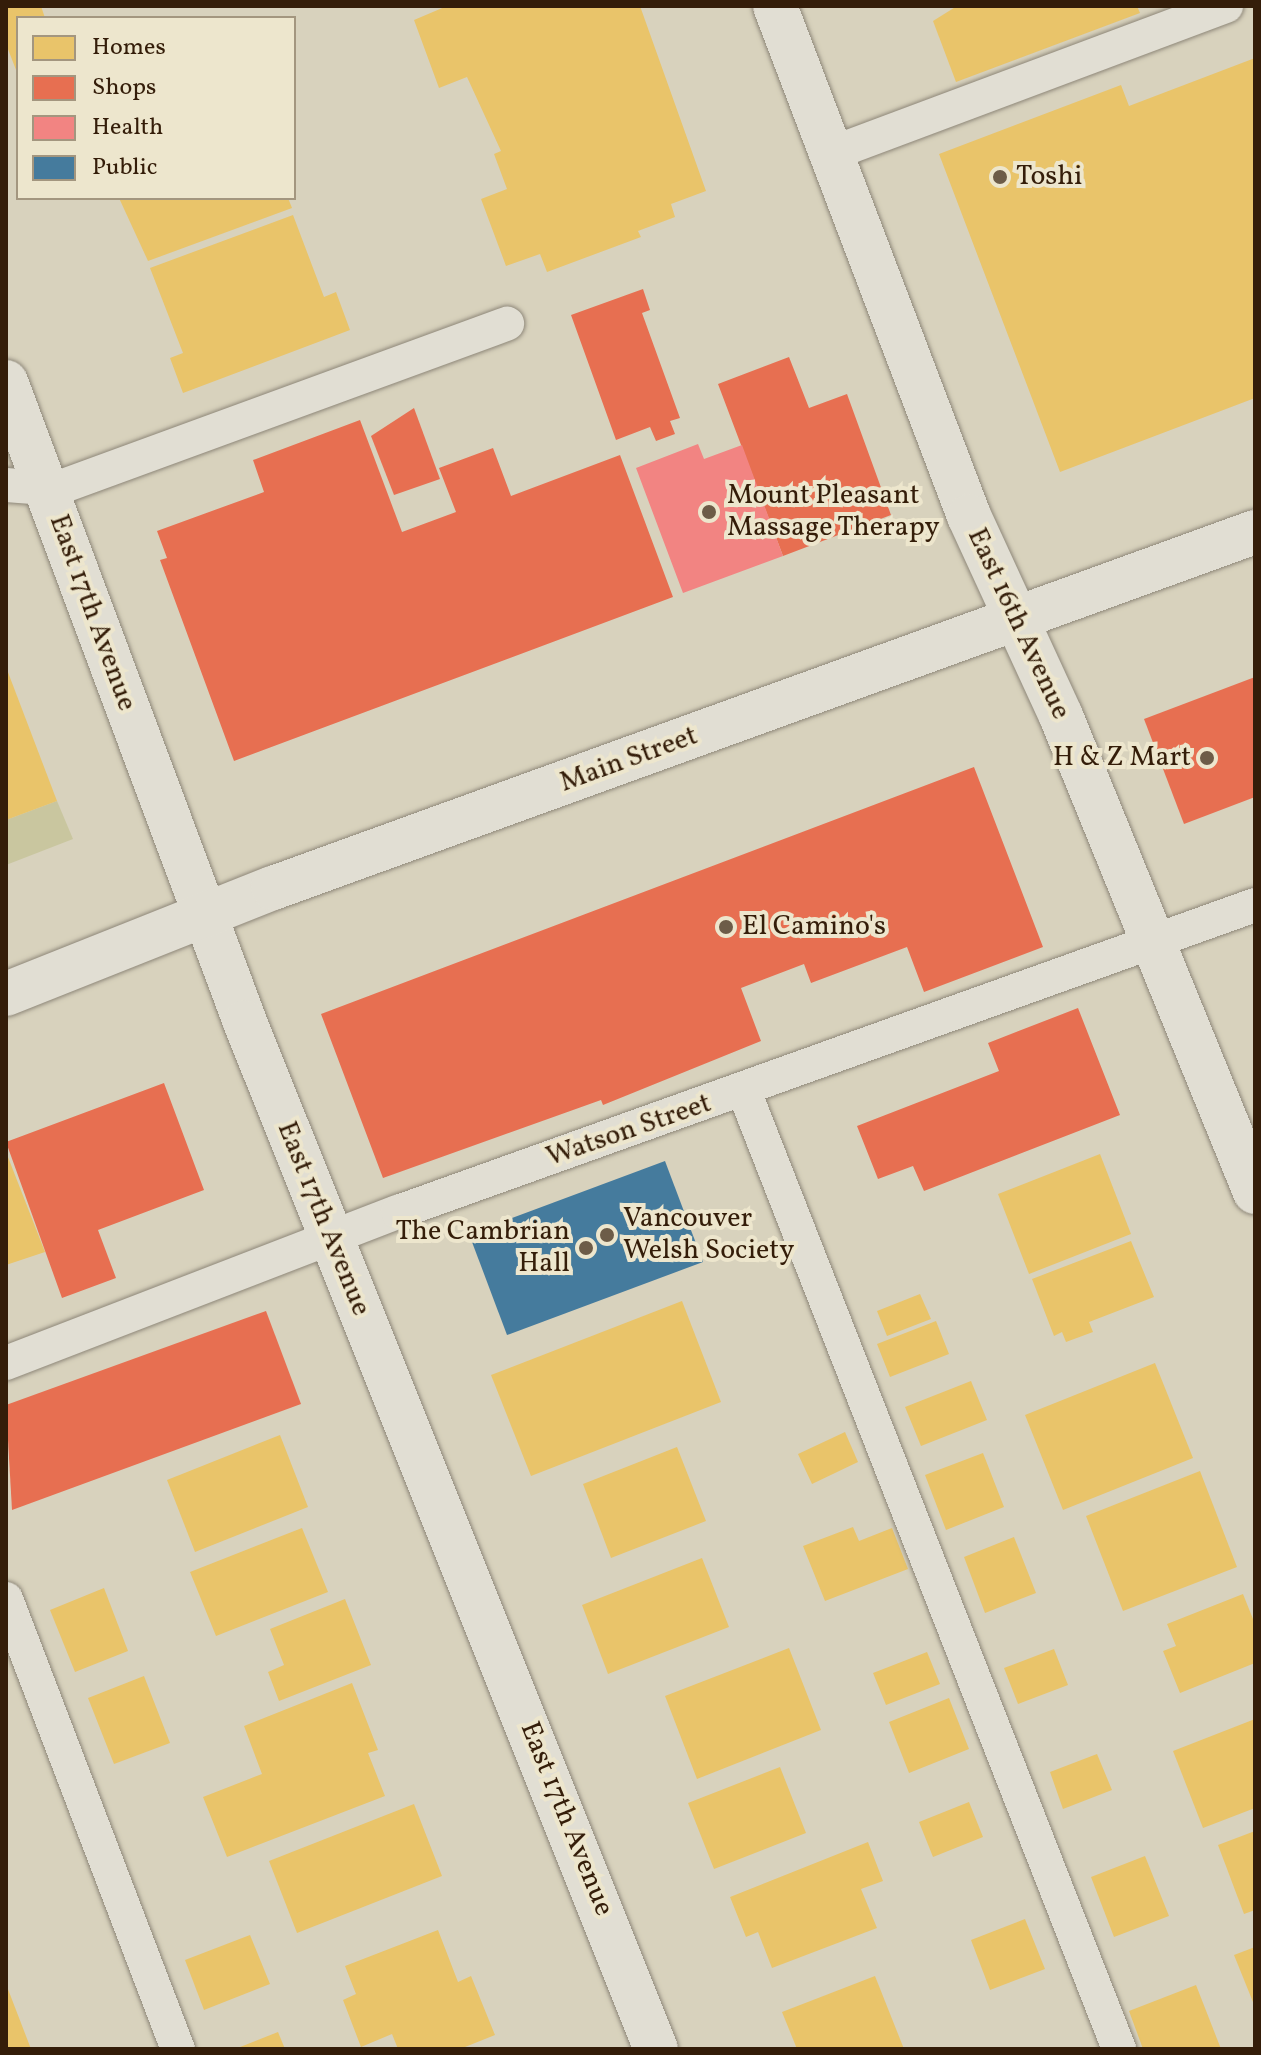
<!DOCTYPE html>
<style>
body{margin:0}
#map{position:relative;width:1261px;height:2055px;overflow:hidden;background:#d8d2bd;font-family:Vollkorn,serif}
div>[style]{position:absolute}
[style*='--x']{left:calc(var(--x)*1px);top:calc(var(--y)*1px);width:calc(var(--w)*1px);rotate:calc(var(--a)*1deg)}
.green>*{inset:0;background:#c9c69f}
.homes>*{inset:0;background:#e9c46a}
.shops>*{inset:0;background:#e76f51}
.health>*{inset:0;background:#f28482}
.public>*{inset:0;background:#457b9d}
.roads{filter:drop-shadow(0 0 2px #8e8779) drop-shadow(0 0 2px #8e8779)}
.lane>*{height:34px;margin:-17px;padding:0 17px;transform-origin:17px;border-radius:17px;background:#e1ded3}
.street>*{height:44px;margin:-22px;padding:0 22px;transform-origin:22px;border-radius:22px;background:#e1ded3}
.secondary>*{height:44px;margin:-22px;padding:0 22px;transform-origin:22px;border-radius:22px;background:#e1ded3}
.dots>*{width:22px;height:22px;translate:-50% -50%;box-sizing:border-box;border:4px solid #ede6cd;border-radius:50%}
span{translate:-50% -50%;white-space:nowrap;text-align:center;line-height:1.15;-webkit-text-stroke:8px #ede6cd;paint-order:stroke}
.poi-label{font-size:28px;color:#341d09}
.left{translate:0 -50%;text-align:left}
.right{translate:-100% -50%;text-align:right}
.street-label{font-size:28px;color:#341d09}
.frame{position:absolute;inset:0;border:8px solid #341d09;pointer-events:none}
.legend{position:absolute;left:16px;top:16px;width:280px;height:184px;box-sizing:border-box;background:#ede6cd;border:2px solid #a3967f;margin:0;padding:10px 14px;list-style:none;font-size:24px;color:#341d09}
.legend li{display:flex;align-items:center;gap:16px;height:40px}
.legend b{width:40px;border:2px solid #a3967f}
</style>
<div id="map">
<div class="green">
<div style="clip-path:polygon(57px 801px,73px 839px,6px 865px,6px 820px)"></div>
</div>
<div class="homes">
<div style="clip-path:polygon(6px 6px,41px 6px,45px 18px,18px 18px,18px 75px,6px 44px)"></div>
<div style="clip-path:polygon(447px 6px,640px 6px,706px 191px,671px 204px,675px 217px,638px 231px,641px 237px,547px 272px,540px 254px,506px 266px,481px 199px,507px 189px,494px 154px,501px 151px,467px 77px,439px 88px,414px 20px)"></div>
<div style="clip-path:polygon(957px 6px,1137px 6px,1140px 13px,956px 82px,933px 21px)"></div>
<div style="clip-path:polygon(1255px 58px,1255px 398px,1060px 472px,939px 154px,1121px 85px,1129px 106px)"></div>
<div style="clip-path:polygon(119px 198px,288px 198px,292px 208px,148px 261px)"></div>
<div style="clip-path:polygon(293px 215px,324px 297px,336px 292px,350px 330px,183px 393px,170px 358px,183px 353px,150px 268px)"></div>
<div style="clip-path:polygon(6px 667px,57px 801px,6px 820px)"></div>
<div style="clip-path:polygon(6px 1152px,45px 1252px,6px 1265px)"></div>
<div style="clip-path:polygon(1100px 1154px,1131px 1234px,1029px 1274px,998px 1194px)"></div>
<div style="clip-path:polygon(1131px 1241px,1154px 1297px,1089px 1322px,1093px 1332px,1066px 1342px,1062px 1332px,1054px 1336px,1032px 1279px)"></div>
<div style="clip-path:polygon(920px 1294px,931px 1319px,887px 1336px,877px 1311px)"></div>
<div style="clip-path:polygon(682px 1301px,721px 1402px,531px 1476px,491px 1375px)"></div>
<div style="clip-path:polygon(936px 1321px,949px 1354px,890px 1377px,877px 1344px)"></div>
<div style="clip-path:polygon(1155px 1363px,1193px 1458px,1063px 1510px,1025px 1415px)"></div>
<div style="clip-path:polygon(971px 1381px,987px 1420px,921px 1446px,905px 1407px)"></div>
<div style="clip-path:polygon(845px 1432px,858px 1462px,812px 1484px,798px 1454px)"></div>
<div style="clip-path:polygon(280px 1435px,308px 1507px,195px 1552px,167px 1480px)"></div>
<div style="clip-path:polygon(677px 1447px,706px 1521px,611px 1558px,583px 1484px)"></div>
<div style="clip-path:polygon(983px 1453px,1004px 1507px,946px 1530px,925px 1475px)"></div>
<div style="clip-path:polygon(1200px 1471px,1237px 1567px,1123px 1611px,1086px 1516px)"></div>
<div style="clip-path:polygon(853px 1527px,859px 1541px,892px 1528px,908px 1569px,825px 1601px,803px 1546px)"></div>
<div style="clip-path:polygon(302px 1528px,328px 1592px,216px 1636px,190px 1572px)"></div>
<div style="clip-path:polygon(1014px 1537px,1036px 1593px,985px 1613px,964px 1557px)"></div>
<div style="clip-path:polygon(702px 1558px,729px 1627px,608px 1674px,582px 1605px)"></div>
<div style="clip-path:polygon(104px 1588px,128px 1651px,75px 1672px,50px 1610px)"></div>
<div style="clip-path:polygon(1243px 1594px,1255px 1624px,1255px 1663px,1180px 1693px,1163px 1651px,1176px 1646px,1167px 1624px)"></div>
<div style="clip-path:polygon(345px 1599px,371px 1665px,279px 1701px,268px 1672px,284px 1665px,270px 1629px)"></div>
<div style="clip-path:polygon(789px 1648px,821px 1730px,697px 1779px,665px 1696px)"></div>
<div style="clip-path:polygon(1054px 1649px,1068px 1685px,1018px 1704px,1004px 1668px)"></div>
<div style="clip-path:polygon(927px 1652px,940px 1684px,886px 1705px,873px 1673px)"></div>
<div style="clip-path:polygon(144px 1676px,170px 1743px,114px 1764px,88px 1698px)"></div>
<div style="clip-path:polygon(352px 1683px,378px 1750px,368px 1753px,385px 1796px,227px 1857px,203px 1797px,262px 1774px,244px 1726px)"></div>
<div style="clip-path:polygon(949px 1698px,969px 1749px,909px 1773px,889px 1722px)"></div>
<div style="clip-path:polygon(1255px 1719px,1255px 1808px,1203px 1828px,1173px 1751px)"></div>
<div style="clip-path:polygon(1097px 1754px,1112px 1790px,1063px 1809px,1050px 1772px)"></div>
<div style="clip-path:polygon(780px 1767px,806px 1833px,714px 1869px,688px 1803px)"></div>
<div style="clip-path:polygon(969px 1802px,983px 1837px,933px 1857px,919px 1822px)"></div>
<div style="clip-path:polygon(414px 1804px,442px 1876px,297px 1933px,269px 1861px)"></div>
<div style="clip-path:polygon(1255px 1831px,1255px 1910px,1244px 1914px,1218px 1845px)"></div>
<div style="clip-path:polygon(868px 1842px,883px 1881px,861px 1889px,877px 1928px,772px 1968px,758px 1932px,746px 1937px,730px 1897px)"></div>
<div style="clip-path:polygon(1145px 1856px,1169px 1916px,1114px 1937px,1091px 1877px)"></div>
<div style="clip-path:polygon(1025px 1919px,1045px 1969px,990px 1990px,971px 1940px)"></div>
<div style="clip-path:polygon(438px 1930px,458px 1982px,471px 1976px,495px 2035px,460px 2049px,398px 2049px,392px 2034px,361px 2047px,343px 2000px,356px 1994px,345px 1966px)"></div>
<div style="clip-path:polygon(250px 1935px,270px 1984px,204px 2010px,185px 1960px)"></div>
<div style="clip-path:polygon(1255px 1947px,1255px 2007px,1234px 1955px)"></div>
<div style="clip-path:polygon(875px 1976px,904px 2049px,797px 2049px,782px 2012px)"></div>
<div style="clip-path:polygon(6px 1984px,31px 2049px,6px 2049px)"></div>
<div style="clip-path:polygon(1196px 1985px,1221px 2049px,1143px 2049px,1129px 2011px)"></div>
<div style="clip-path:polygon(278px 2032px,285px 2049px,235px 2049px)"></div>
</div>
<div class="shops">
<div style="clip-path:polygon(643px 289px,650px 310px,642px 313px,680px 418px,670px 421px,675px 434px,656px 441px,650px 427px,616px 440px,571px 315px)"></div>
<div style="clip-path:polygon(789px 357px,809px 408px,847px 394px,891px 515px,783px 556px,718px 384px)"></div>
<div style="clip-path:polygon(414px 408px,440px 479px,394px 495px,371px 436px)"></div>
<div style="clip-path:polygon(360px 420px,402px 532px,456px 512px,439px 468px,493px 448px,511px 496px,620px 455px,673px 597px,234px 761px,160px 560px,167px 558px,157px 531px,264px 492px,253px 460px)"></div>
<div style="clip-path:polygon(1255px 677px,1255px 797px,1184px 824px,1144px 719px)"></div>
<div style="clip-path:polygon(974px 767px,1043px 947px,924px 992px,907px 947px,811px 983px,804px 964px,741px 988px,761px 1041px,603px 1105px,601px 1100px,383px 1178px,321px 1014px)"></div>
<div style="clip-path:polygon(1078px 1008px,1120px 1115px,924px 1191px,913px 1166px,878px 1179px,857px 1126px,999px 1071px,988px 1043px)"></div>
<div style="clip-path:polygon(164px 1083px,204px 1190px,98px 1230px,116px 1278px,62px 1298px,6px 1142px)"></div>
<div style="clip-path:polygon(266px 1311px,301px 1404px,12px 1510px,6px 1405px)"></div>
</div>
<div class="health">
<div style="clip-path:polygon(698px 444px,704px 459px,742px 445px,783px 556px,683px 593px,636px 468px)"></div>
</div>
<div class="public">
<div style="clip-path:polygon(665px 1161px,703px 1262px,507px 1335px,469px 1234px)"></div>
</div>
<div class="roads">
<div class="lane">
<div style="--x:830;--y:154;--w:423;--a:-20.5"></div>
<div style="--x:6;--y:485;--w:40;--a:4.3"></div>
<div style="--x:47;--y:492;--w:490;--a:-20.1"></div>
<div style="--x:744;--y:1091;--w:1029;--a:68.62"></div>
<div style="--x:6;--y:1363;--w:420;--a:-21.1"></div>
<div style="--x:398;--y:1212;--w:910;--a:-19.71"></div>
<div style="--x:6;--y:1599;--w:482;--a:69.1"></div>
</div>
<div class="street">
<div style="--x:6;--y:382;--w:683;--a:69.52"></div>
<div style="--x:245;--y:1022;--w:1106;--a:68.19"></div>
</div>
<div class="secondary">
<div style="--x:775;--y:6;--w:546;--a:69.17"></div>
<div style="--x:969;--y:516;--w:220;--a:65.3"></div>
<div style="--x:1061;--y:716;--w:514;--a:67.83"></div>
<div style="--x:6;--y:994;--w:287;--a:-21.7"></div>
<div style="--x:273;--y:888;--w:1045;--a:-19.93"></div>
</div>
</div>
<div class="dots">
<div style="left:1000px;top:177px;background:#6d5c48"></div>
<div style="left:709px;top:512px;background:#6d5c48"></div>
<div style="left:1207px;top:758px;background:#6d5c48"></div>
<div style="left:726px;top:927px;background:#6d5c48"></div>
<div style="left:607px;top:1235px;background:#6d5c48"></div>
<div style="left:586px;top:1248px;background:#6d5c48"></div>
</div>
<div class="poi-label">
<span class="left" style="left:1016px;top:177px">Toshi</span>
<span class="left" style="left:727px;top:512px">Mount Pleasant<br>Massage Therapy</span>
<span class="right" style="left:1191px;top:758px">H &amp; Z Mart</span>
<span class="left" style="left:742px;top:927px">El Camino's</span>
<span class="left" style="left:623px;top:1235px">Vancouver<br>Welsh Society</span>
<span class="right" style="left:570px;top:1248px">The Cambrian<br>Hall</span>
</div>
<div class="street-label">
<span style="left:92px;top:613px;rotate:70deg">East 17th Avenue</span>
<span style="left:1018px;top:624px;rotate:65deg">East 16th Avenue</span>
<span style="left:629px;top:760px;rotate:-20deg">Main Street</span>
<span style="left:629px;top:1131px;rotate:-19deg">Watson Street</span>
<span style="left:323px;top:1219px;rotate:68deg">East 17th Avenue</span>
<span style="left:566px;top:1819px;rotate:68deg">East 17th Avenue</span>
</div>
<div class="frame"></div>
<ul class="legend">
<li><b style="height:22px;background:#e9c46a"></b>Homes</li>
<li><b style="height:22px;background:#e76f51"></b>Shops</li>
<li><b style="height:22px;background:#f28482"></b>Health</li>
<li><b style="height:22px;background:#457b9d"></b>Public</li>
</ul>
</div>
